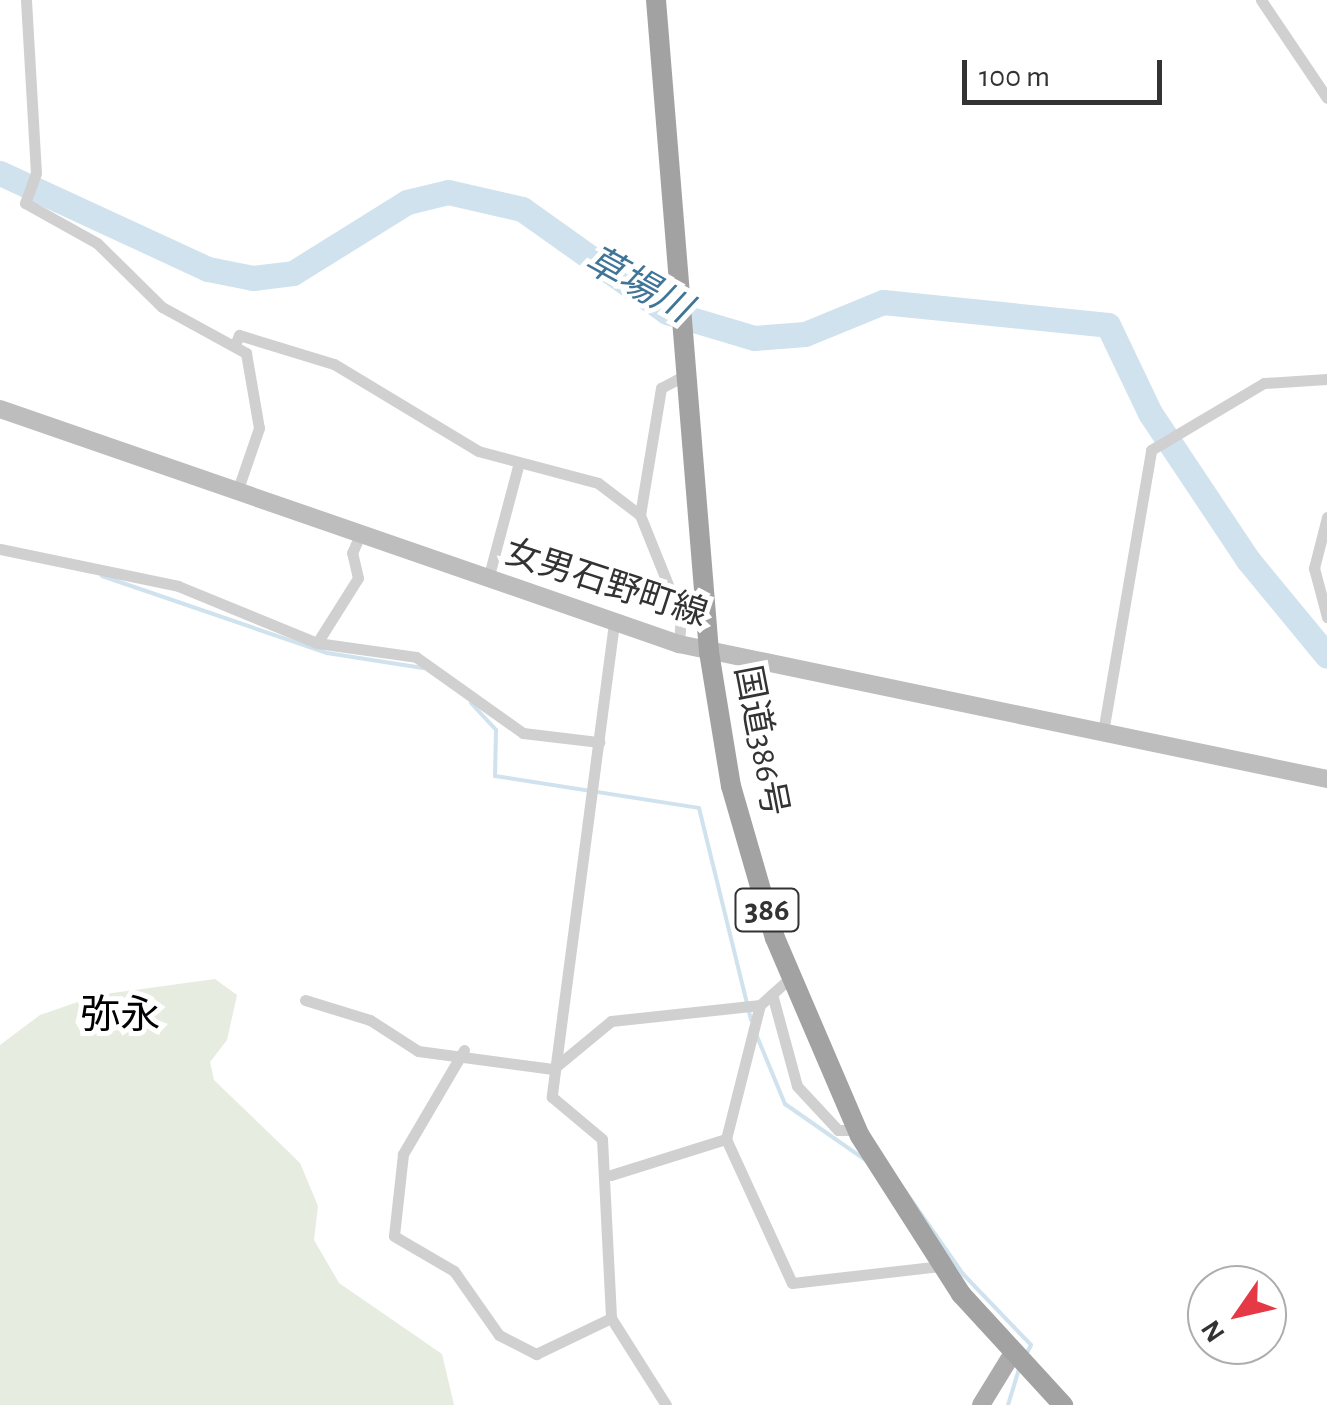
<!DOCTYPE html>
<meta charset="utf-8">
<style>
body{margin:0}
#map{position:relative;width:1327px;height:1405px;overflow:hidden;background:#fff;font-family:"Alegreya Sans","Noto Sans JP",sans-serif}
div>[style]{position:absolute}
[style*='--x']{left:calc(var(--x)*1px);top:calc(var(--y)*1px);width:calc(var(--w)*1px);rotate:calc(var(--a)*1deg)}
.green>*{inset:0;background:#e6ecdf}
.stream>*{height:4px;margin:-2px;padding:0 2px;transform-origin:2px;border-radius:2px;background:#cfe2ee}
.river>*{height:25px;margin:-12.5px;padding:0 12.5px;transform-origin:12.5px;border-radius:12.5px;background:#cfe2ee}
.minor>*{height:11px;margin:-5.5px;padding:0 5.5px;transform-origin:5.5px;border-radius:5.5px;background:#d0d0d0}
.secondary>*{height:18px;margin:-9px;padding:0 9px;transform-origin:9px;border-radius:9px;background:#bdbdbd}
.primary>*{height:18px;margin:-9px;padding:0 9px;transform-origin:9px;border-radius:9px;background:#ababab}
.trunk>*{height:20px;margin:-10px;padding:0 10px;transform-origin:10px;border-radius:10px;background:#a2a2a2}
span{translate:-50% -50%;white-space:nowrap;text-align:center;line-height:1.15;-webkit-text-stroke:10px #fff;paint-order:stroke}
.shield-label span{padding:2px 8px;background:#fff;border:2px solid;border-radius:8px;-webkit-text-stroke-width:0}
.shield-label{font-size:32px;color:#333;font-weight:700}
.street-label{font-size:35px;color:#333}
.water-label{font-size:38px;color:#3f7597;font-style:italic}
.quarter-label{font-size:40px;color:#000}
.north{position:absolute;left:1187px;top:1265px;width:100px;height:100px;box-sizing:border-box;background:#fff;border:2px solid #adadad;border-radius:50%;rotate:236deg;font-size:28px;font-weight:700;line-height:40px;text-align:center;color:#333}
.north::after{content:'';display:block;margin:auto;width:35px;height:45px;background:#e63946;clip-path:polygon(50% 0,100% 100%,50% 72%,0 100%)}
.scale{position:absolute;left:962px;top:60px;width:200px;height:45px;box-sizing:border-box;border:5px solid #333;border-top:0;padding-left:12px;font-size:30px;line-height:35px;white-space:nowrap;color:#333;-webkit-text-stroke:8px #fff;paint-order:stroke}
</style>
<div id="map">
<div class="green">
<div style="clip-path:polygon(215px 979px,237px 995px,227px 1040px,210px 1062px,214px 1080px,300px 1163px,318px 1206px,314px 1240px,339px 1283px,442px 1354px,454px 1405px,0 1405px,0 1045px,40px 1015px,98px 995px)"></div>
</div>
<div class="stream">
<div style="--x:102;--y:576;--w:238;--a:18.9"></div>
<div style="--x:327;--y:653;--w:97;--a:8.9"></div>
<div style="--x:471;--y:703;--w:37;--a:47"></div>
<div style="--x:496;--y:730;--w:46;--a:91.2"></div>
<div style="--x:495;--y:776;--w:206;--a:8.9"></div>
<div style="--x:699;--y:808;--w:218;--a:76.2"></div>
<div style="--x:756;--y:1034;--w:76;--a:67.5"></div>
<div style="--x:785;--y:1104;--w:100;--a:34.8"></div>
<div style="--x:886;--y:1164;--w:134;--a:55"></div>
<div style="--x:963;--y:1274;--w:98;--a:46.2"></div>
<div style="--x:1031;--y:1345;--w:11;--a:117"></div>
<div style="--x:1008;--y:1405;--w:39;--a:-73"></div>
</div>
<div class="river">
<div style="--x:0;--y:173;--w:229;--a:24.8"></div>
<div style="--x:208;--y:269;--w:46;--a:11.3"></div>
<div style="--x:253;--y:278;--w:40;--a:-7.1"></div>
<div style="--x:293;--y:273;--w:134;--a:-31.9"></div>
<div style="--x:407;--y:202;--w:42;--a:-13.7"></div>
<div style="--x:448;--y:192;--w:76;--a:12.9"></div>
<div style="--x:522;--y:209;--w:178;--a:35.4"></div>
<div style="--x:667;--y:312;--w:91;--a:16.6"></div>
<div style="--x:754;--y:338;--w:51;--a:-4.5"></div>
<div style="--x:805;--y:334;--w:84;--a:-22.3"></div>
<div style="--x:883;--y:302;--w:226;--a:5.8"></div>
<div style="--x:1108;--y:325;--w:98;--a:64.5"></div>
<div style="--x:1150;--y:413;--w:177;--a:56.3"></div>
<div style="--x:1248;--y:560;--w:124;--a:50.5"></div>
</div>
<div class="minor">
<div style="--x:26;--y:0;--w:173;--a:86.7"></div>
<div style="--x:36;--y:173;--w:32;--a:110"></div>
<div style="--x:25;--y:203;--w:82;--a:29.1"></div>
<div style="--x:97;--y:243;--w:91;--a:44.6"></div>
<div style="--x:162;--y:307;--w:96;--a:28.7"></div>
<div style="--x:246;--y:353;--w:76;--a:80.2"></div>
<div style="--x:259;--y:428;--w:68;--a:109"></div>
<div style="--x:1261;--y:0;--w:118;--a:56"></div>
<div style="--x:235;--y:345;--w:11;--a:-68"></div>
<div style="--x:239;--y:335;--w:99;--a:17"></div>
<div style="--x:334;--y:364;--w:168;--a:31.1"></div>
<div style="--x:478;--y:451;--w:124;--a:14.9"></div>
<div style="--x:598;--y:483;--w:53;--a:37.3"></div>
<div style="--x:1327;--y:517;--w:53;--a:104.3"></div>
<div style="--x:1314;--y:568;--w:51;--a:75.1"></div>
<div style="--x:0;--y:549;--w:182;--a:11.7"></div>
<div style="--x:178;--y:586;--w:150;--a:22.3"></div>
<div style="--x:317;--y:643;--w:100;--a:8"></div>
<div style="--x:416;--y:657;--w:131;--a:35.4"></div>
<div style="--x:523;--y:733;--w:77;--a:6.8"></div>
<div style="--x:488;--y:579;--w:117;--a:-75.1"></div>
<div style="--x:614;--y:623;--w:478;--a:97.5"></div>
<div style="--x:552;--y:1097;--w:65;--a:40"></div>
<div style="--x:602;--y:1139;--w:179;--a:87.1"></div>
<div style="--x:611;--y:1318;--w:103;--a:57.7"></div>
<div style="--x:317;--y:643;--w:77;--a:-57.8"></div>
<div style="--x:358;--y:578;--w:26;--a:-103"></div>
<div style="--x:352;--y:553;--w:20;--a:-66"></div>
<div style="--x:679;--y:644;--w:27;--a:-86"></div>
<div style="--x:681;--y:617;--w:110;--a:-111.9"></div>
<div style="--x:640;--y:515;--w:129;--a:-80.6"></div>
<div style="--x:661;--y:388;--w:21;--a:-28"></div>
<div style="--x:1103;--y:732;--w:286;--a:-80.3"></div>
<div style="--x:1151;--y:450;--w:131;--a:-30.7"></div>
<div style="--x:1264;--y:383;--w:63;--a:-3.6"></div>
<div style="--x:772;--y:994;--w:95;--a:74.8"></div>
<div style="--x:797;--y:1086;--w:60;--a:47"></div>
<div style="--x:838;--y:1130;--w:20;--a:0"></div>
<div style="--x:305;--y:1000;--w:68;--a:17.1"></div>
<div style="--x:370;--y:1020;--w:57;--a:32.9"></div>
<div style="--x:418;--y:1051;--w:136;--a:7.6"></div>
<div style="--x:464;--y:1050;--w:121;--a:120.4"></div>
<div style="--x:403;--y:1154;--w:82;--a:96.3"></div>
<div style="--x:394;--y:1236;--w:69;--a:30.3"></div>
<div style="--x:454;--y:1271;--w:78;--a:54.9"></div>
<div style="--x:499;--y:1335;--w:42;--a:27.2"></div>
<div style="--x:536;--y:1354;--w:83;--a:-25.6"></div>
<div style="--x:553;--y:1069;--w:75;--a:-39.6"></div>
<div style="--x:611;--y:1021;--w:150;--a:-6.1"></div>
<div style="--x:726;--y:1139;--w:138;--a:-75.8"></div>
<div style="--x:760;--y:1005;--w:40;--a:-42"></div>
<div style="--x:611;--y:1175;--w:121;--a:-17.4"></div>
<div style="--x:726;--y:1139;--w:158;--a:65.4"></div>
<div style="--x:792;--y:1283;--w:151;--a:-6.5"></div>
</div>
<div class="secondary">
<div style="--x:0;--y:409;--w:719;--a:19.09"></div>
<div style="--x:679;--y:644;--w:662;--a:11.77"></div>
</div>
<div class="primary">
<div style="--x:981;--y:1405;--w:57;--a:-58.5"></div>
</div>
<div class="trunk">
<div style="--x:656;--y:0;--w:654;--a:85.35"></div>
<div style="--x:709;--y:652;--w:136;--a:80.7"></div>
<div style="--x:731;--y:786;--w:158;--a:73.9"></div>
<div style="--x:775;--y:938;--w:215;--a:66.8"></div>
<div style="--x:860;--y:1136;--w:188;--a:57.4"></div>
<div style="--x:961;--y:1294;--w:151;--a:47.4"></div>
</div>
<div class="shield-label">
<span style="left:767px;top:910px">386</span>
</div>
<div class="street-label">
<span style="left:606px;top:584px;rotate:18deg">女男石野町線</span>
<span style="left:760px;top:741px;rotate:79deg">国道386号</span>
</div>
<div class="water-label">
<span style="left:637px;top:286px;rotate:29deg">草場川</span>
</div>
<div class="quarter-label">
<span style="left:120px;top:1016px">弥永</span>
</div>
<div class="north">N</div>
<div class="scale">100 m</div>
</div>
